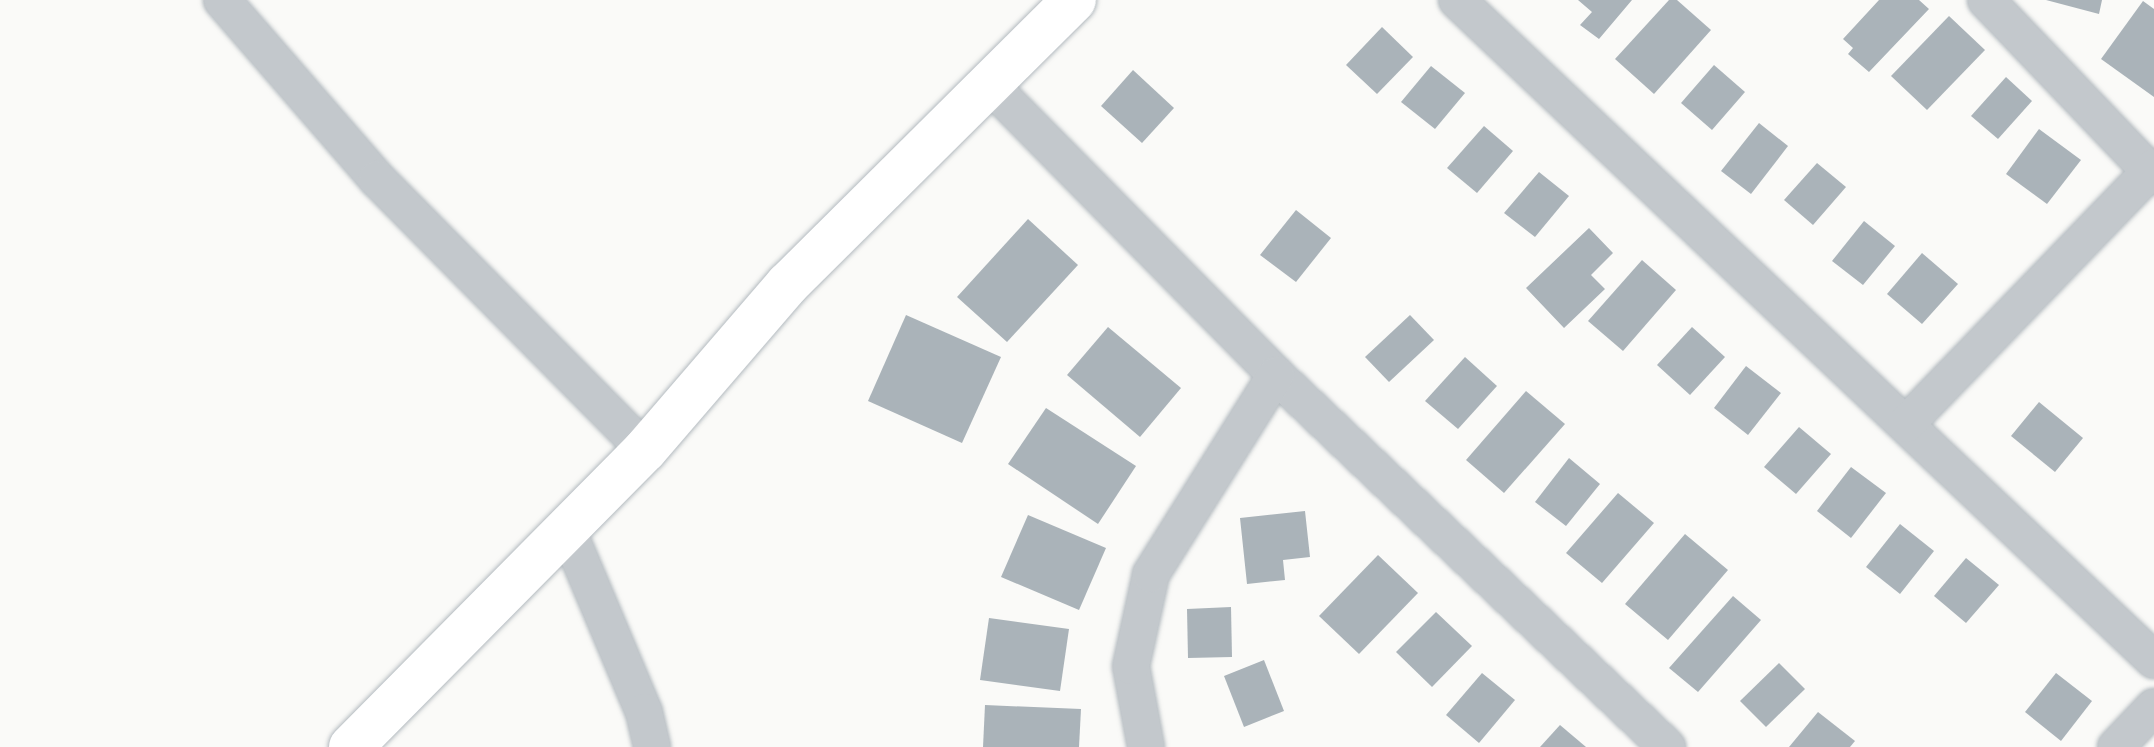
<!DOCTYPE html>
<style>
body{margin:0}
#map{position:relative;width:2154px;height:747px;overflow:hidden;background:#fafaf8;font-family:"Fira Sans Condensed",sans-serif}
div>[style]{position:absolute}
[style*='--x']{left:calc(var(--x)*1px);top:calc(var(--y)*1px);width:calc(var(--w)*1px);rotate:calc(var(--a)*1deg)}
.building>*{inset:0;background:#aab3b9}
.roads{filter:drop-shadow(0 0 2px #b3babf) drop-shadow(0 0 2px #b3babf)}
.street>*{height:36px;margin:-18px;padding:0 18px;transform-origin:18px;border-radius:18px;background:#c3c8cc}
.secondary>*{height:44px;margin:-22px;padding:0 22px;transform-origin:22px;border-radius:22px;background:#fff}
span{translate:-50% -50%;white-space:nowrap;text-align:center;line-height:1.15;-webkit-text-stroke:8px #fff;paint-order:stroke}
</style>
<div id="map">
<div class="building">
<div style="clip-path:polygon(1578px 0,1632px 0,1599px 39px,1580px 25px,1592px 12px)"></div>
<div style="clip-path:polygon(1669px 0,1677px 0,1711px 30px,1654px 94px,1615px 59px)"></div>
<div style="clip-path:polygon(1879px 0,1919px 0,1929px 9px,1869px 72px,1848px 54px,1853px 48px,1843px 39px)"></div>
<div style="clip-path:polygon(2046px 0,2102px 0,2099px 14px)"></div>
<div style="clip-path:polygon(2143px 1px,2154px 9px,2154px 97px,2101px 59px)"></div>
<div style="clip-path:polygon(1949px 16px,1985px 50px,1927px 110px,1891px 76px)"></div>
<div style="clip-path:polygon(1382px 27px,1413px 57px,1377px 94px,1346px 65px)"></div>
<div style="clip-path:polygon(1714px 65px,1745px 92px,1712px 130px,1681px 103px)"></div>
<div style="clip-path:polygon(1431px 66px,1465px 93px,1435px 129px,1401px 102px)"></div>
<div style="clip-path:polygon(1133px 70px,1174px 108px,1142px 143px,1101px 106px)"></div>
<div style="clip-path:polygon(2006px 77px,2032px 101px,1998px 139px,1971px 116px)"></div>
<div style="clip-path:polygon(1759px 123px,1788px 146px,1751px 194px,1721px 171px)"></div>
<div style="clip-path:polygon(1484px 126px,1513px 151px,1477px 193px,1447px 168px)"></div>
<div style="clip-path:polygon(2039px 129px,2081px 160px,2047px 204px,2006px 174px)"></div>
<div style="clip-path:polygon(1817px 163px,1846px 187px,1813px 225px,1784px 200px)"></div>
<div style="clip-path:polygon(1539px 172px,1569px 196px,1535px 237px,1504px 213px)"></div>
<div style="clip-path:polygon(1296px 210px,1331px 238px,1296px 282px,1260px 255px)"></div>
<div style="clip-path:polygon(1028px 219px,1078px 265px,1007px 342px,957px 297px)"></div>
<div style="clip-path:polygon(1864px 221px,1895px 246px,1863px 285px,1832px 261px)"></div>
<div style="clip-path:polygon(1589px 228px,1613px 253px,1591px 275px,1605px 289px,1564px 328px,1526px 288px)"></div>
<div style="clip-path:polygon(1922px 253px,1958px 284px,1922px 324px,1887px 294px)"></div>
<div style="clip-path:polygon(1642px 260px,1676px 290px,1623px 351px,1588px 321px)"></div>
<div style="clip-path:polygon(906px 315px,1001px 357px,962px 443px,868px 401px)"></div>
<div style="clip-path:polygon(1410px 315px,1434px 340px,1389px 382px,1365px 357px)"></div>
<div style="clip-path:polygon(1108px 327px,1181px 388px,1140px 437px,1067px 375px)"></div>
<div style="clip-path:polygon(1692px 327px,1725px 357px,1690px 395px,1657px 365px)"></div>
<div style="clip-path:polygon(1465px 357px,1497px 386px,1458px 429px,1425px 401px)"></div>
<div style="clip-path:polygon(1746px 366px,1781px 393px,1748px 435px,1714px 408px)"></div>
<div style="clip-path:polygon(1526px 391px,1565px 424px,1504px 493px,1466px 460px)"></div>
<div style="clip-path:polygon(2039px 402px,2083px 438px,2055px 472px,2011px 436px)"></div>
<div style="clip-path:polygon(1046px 408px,1136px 466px,1098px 524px,1008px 464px)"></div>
<div style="clip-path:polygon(1799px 427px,1831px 454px,1796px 494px,1764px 467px)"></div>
<div style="clip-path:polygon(1569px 458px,1600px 484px,1566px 526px,1535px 502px)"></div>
<div style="clip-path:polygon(1851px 467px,1886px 493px,1851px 538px,1817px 511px)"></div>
<div style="clip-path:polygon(1618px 493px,1654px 523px,1602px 583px,1566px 553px)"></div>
<div style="clip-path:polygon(1305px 511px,1310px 557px,1283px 560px,1285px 580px,1247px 584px,1240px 518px)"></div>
<div style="clip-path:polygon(1028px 515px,1106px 548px,1079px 610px,1001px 577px)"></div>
<div style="clip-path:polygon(1900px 524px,1934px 551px,1900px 594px,1866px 567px)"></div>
<div style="clip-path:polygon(1685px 534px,1728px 570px,1668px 640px,1625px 604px)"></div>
<div style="clip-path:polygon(1378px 555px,1418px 593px,1359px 654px,1319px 616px)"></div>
<div style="clip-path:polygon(1966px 558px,1999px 585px,1966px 623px,1934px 596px)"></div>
<div style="clip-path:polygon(1733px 596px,1761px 620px,1698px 692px,1669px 668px)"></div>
<div style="clip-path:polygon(1231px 607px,1232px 657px,1188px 658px,1187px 609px)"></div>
<div style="clip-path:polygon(1436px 612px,1472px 646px,1432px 687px,1396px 652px)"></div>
<div style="clip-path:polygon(989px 618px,1069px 629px,1060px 691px,980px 680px)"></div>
<div style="clip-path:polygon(1264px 660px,1284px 711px,1244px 727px,1224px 676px)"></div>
<div style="clip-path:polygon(1779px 663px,1805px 689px,1766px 727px,1740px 701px)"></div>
<div style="clip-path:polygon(1482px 673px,1515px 700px,1479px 743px,1446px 715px)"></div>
<div style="clip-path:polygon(2056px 673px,2092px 701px,2061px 741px,2025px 712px)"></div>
<div style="clip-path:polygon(985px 705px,1081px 709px,1079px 747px,983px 747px)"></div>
<div style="clip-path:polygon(1818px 712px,1855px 741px,1850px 747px,1789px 747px)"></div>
<div style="clip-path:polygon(1560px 725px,1586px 747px,1540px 747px)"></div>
</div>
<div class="roads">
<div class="street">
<div style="--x:222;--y:0;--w:237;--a:49.1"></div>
<div style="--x:377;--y:179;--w:381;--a:45.3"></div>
<div style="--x:1457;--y:0;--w:960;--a:43.44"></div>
<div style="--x:1986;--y:0;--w:243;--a:46.3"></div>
<div style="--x:992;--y:87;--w:404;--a:45.4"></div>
<div style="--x:1276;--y:375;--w:540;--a:43.57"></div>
<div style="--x:1906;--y:424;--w:357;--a:-46"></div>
<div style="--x:567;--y:529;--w:199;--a:67.2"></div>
<div style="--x:644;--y:712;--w:36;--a:77"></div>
<div style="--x:1146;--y:747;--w:82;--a:-100.5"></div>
<div style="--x:1131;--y:666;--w:94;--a:-77.7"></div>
<div style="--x:1151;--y:574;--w:235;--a:-57.9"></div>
<div style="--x:2116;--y:747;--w:55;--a:-46.5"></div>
</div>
<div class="secondary">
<div style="--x:351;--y:747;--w:418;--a:-45.3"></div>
<div style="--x:645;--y:450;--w:219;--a:-49.3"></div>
<div style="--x:788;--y:284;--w:403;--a:-44.8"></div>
</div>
</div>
</div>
